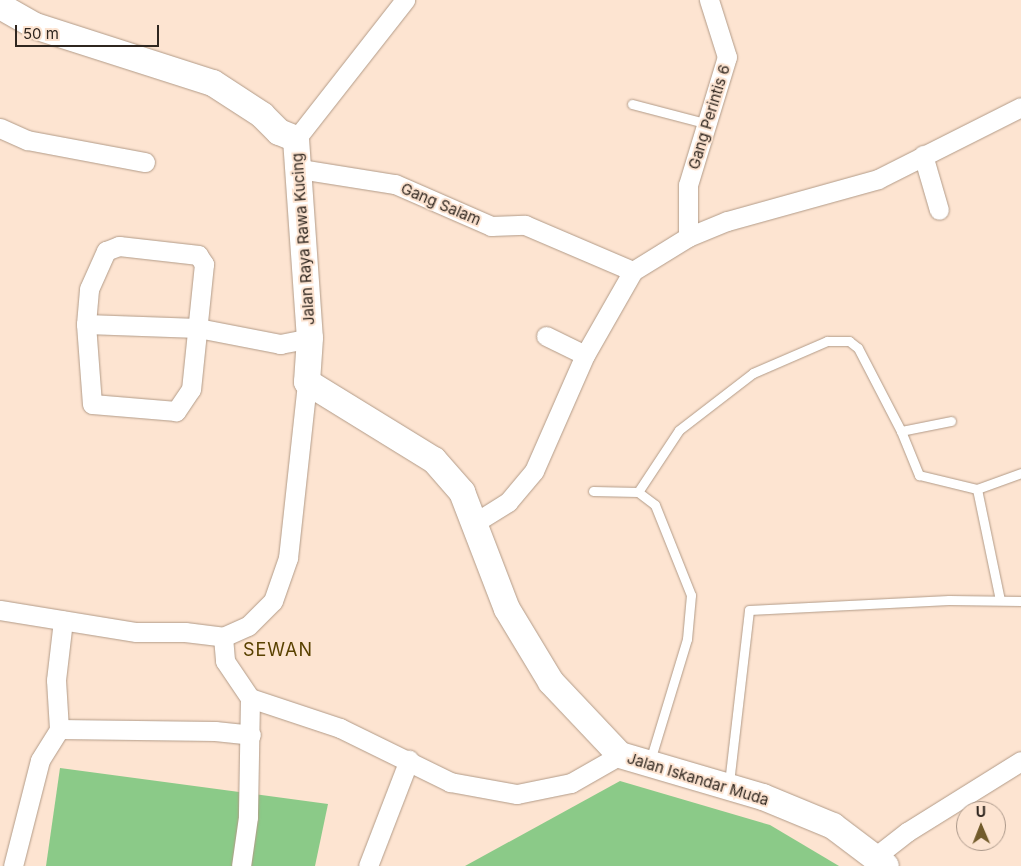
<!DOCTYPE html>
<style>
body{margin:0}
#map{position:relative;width:1021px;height:866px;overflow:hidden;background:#fde4d1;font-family:Inter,sans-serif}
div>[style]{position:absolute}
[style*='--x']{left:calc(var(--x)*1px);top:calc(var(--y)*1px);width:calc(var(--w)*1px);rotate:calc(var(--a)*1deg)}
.forest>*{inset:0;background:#8bca88}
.roads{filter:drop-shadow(0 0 1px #b29b88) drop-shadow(0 0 1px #b29b88)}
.lane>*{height:9px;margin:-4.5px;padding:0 4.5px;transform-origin:4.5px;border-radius:4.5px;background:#fff}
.street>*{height:19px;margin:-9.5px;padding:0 9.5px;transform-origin:9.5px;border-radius:9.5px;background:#fff}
.secondary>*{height:26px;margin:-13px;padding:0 13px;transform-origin:13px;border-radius:13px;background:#fff}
span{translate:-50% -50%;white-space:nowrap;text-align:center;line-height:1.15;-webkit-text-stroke:4px #fde4d1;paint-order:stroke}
.street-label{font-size:15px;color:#2f261f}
.quarter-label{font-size:18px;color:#594100;letter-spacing:1px}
.north{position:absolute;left:956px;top:801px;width:50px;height:50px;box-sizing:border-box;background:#fde4d1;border:1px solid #ab988a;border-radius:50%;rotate:359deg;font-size:14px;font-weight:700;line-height:20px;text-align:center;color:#2f261f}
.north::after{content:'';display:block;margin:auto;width:18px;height:22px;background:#725b2b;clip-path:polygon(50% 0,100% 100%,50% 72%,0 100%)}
.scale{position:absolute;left:15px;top:25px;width:144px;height:22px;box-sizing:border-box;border:2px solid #2f261f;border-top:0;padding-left:6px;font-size:15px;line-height:18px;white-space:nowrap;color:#2f261f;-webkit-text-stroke:4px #fde4d1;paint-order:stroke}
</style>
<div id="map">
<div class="forest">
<div style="clip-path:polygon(60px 768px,328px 804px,315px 866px,46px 866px)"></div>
<div style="clip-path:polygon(620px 781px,770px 825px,839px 866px,465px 866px)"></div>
</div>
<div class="roads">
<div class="lane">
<div style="--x:632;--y:104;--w:75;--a:14.6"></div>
<div style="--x:901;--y:431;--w:51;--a:-11.3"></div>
<div style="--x:977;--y:489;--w:113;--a:78.3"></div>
<div style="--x:593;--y:491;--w:45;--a:1.3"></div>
<div style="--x:638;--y:492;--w:21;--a:37"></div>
<div style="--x:655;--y:505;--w:97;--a:68.2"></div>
<div style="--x:691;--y:595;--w:44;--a:95.2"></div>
<div style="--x:687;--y:639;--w:127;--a:106.9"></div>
<div style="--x:638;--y:492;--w:74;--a:-56.5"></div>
<div style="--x:679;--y:430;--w:93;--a:-37.6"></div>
<div style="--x:753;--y:373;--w:81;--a:-23.4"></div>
<div style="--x:827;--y:341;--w:22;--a:0"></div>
<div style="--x:849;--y:341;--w:11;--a:38"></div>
<div style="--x:858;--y:348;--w:93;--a:62.6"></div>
<div style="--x:901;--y:431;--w:48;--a:67.8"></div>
<div style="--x:919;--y:475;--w:60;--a:13.6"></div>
<div style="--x:977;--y:489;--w:47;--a:-20"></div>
<div style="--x:729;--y:783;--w:174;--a:-83.4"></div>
<div style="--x:749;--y:610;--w:200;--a:-2.9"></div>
<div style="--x:949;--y:600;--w:72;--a:0.8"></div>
</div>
<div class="street">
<div style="--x:0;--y:128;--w:30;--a:24"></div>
<div style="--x:27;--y:140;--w:120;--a:10.6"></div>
<div style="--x:296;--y:139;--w:177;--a:-51.9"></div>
<div style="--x:923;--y:155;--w:57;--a:73.8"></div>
<div style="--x:300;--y:169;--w:96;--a:9"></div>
<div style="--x:395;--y:184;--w:105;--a:23.6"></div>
<div style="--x:491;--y:226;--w:34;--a:-2"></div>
<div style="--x:525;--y:225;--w:117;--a:23.1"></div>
<div style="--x:688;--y:237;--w:52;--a:-90"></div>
<div style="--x:688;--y:185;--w:134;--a:-73.1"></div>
<div style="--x:727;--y:57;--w:60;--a:-107.5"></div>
<div style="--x:119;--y:246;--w:80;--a:6.5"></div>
<div style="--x:198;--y:255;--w:11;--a:56"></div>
<div style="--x:204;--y:264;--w:126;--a:95.9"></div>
<div style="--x:191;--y:389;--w:27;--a:124"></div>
<div style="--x:176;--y:411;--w:84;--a:-175.2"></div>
<div style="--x:92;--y:404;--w:80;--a:-94.3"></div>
<div style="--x:86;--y:324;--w:35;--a:-85"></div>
<div style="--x:89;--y:289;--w:42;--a:-65.9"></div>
<div style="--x:106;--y:251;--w:14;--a:-21"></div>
<div style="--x:86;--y:324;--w:112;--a:2"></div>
<div style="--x:198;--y:328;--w:84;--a:11"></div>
<div style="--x:280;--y:344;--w:31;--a:-11"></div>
<div style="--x:546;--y:336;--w:43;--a:26"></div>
<div style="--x:476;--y:522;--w:38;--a:-32"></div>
<div style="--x:508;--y:502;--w:40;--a:-50"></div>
<div style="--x:534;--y:471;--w:127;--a:-66.3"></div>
<div style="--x:585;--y:355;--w:97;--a:-60.3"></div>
<div style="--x:633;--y:271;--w:65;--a:-31.7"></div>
<div style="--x:688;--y:237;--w:42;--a:-22.3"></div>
<div style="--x:727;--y:221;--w:157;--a:-15.5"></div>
<div style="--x:878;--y:179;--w:160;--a:-26.7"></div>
<div style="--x:0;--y:610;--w:138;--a:9.2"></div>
<div style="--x:136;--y:632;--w:49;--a:0"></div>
<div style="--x:185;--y:632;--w:38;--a:7"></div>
<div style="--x:223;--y:637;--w:27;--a:-24"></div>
<div style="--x:248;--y:626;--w:35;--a:-45"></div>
<div style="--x:273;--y:601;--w:46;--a:-70.8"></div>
<div style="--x:288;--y:558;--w:177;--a:-83.8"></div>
<div style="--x:223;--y:637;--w:24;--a:85"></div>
<div style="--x:225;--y:661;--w:45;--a:56"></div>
<div style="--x:250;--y:698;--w:119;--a:91"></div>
<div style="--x:248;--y:817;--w:49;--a:98.1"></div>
<div style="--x:250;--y:698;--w:95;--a:18.4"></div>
<div style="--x:340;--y:728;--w:123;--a:26.1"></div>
<div style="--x:450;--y:782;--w:68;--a:10.2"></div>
<div style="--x:517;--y:794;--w:55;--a:-11.5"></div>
<div style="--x:571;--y:783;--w:56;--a:-29.7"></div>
<div style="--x:59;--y:729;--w:49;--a:-93.5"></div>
<div style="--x:56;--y:680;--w:60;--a:-83.3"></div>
<div style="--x:875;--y:857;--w:41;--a:-38"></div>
<div style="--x:907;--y:832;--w:134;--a:-31.9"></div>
<div style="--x:13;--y:866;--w:109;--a:-75.7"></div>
<div style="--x:40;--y:760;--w:36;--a:-58"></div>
<div style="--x:59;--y:729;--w:156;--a:0.7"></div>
<div style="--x:215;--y:731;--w:36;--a:6"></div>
<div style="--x:368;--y:866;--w:114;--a:-68.9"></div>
</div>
<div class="secondary">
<div style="--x:0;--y:6;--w:40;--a:29.7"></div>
<div style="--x:35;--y:26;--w:187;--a:17.8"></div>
<div style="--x:213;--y:83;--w:59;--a:33.1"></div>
<div style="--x:262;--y:115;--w:24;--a:45"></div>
<div style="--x:279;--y:132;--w:18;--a:22"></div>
<div style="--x:296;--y:139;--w:199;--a:86"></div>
<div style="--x:310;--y:338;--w:44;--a:93.9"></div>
<div style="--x:307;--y:382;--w:149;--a:31.6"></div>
<div style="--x:434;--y:460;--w:43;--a:48.8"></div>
<div style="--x:462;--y:492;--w:125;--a:69"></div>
<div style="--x:507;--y:609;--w:85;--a:58.9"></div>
<div style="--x:551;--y:682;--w:100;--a:46.6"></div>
<div style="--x:620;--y:755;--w:149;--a:16.4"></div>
<div style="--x:763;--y:797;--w:76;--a:22.5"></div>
<div style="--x:833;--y:826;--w:66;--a:37"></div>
</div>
</div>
<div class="street-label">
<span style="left:709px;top:117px;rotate:-73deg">Gang Perintis 6</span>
<span style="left:441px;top:204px;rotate:23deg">Gang Salam</span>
<span style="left:303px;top:239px;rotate:-94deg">Jalan Raya Rawa Kucing</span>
<span style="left:698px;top:779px;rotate:17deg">Jalan Iskandar Muda</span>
</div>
<div class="quarter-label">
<span style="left:278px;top:650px">SEWAN</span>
</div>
<div class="north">U</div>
<div class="scale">50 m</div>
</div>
